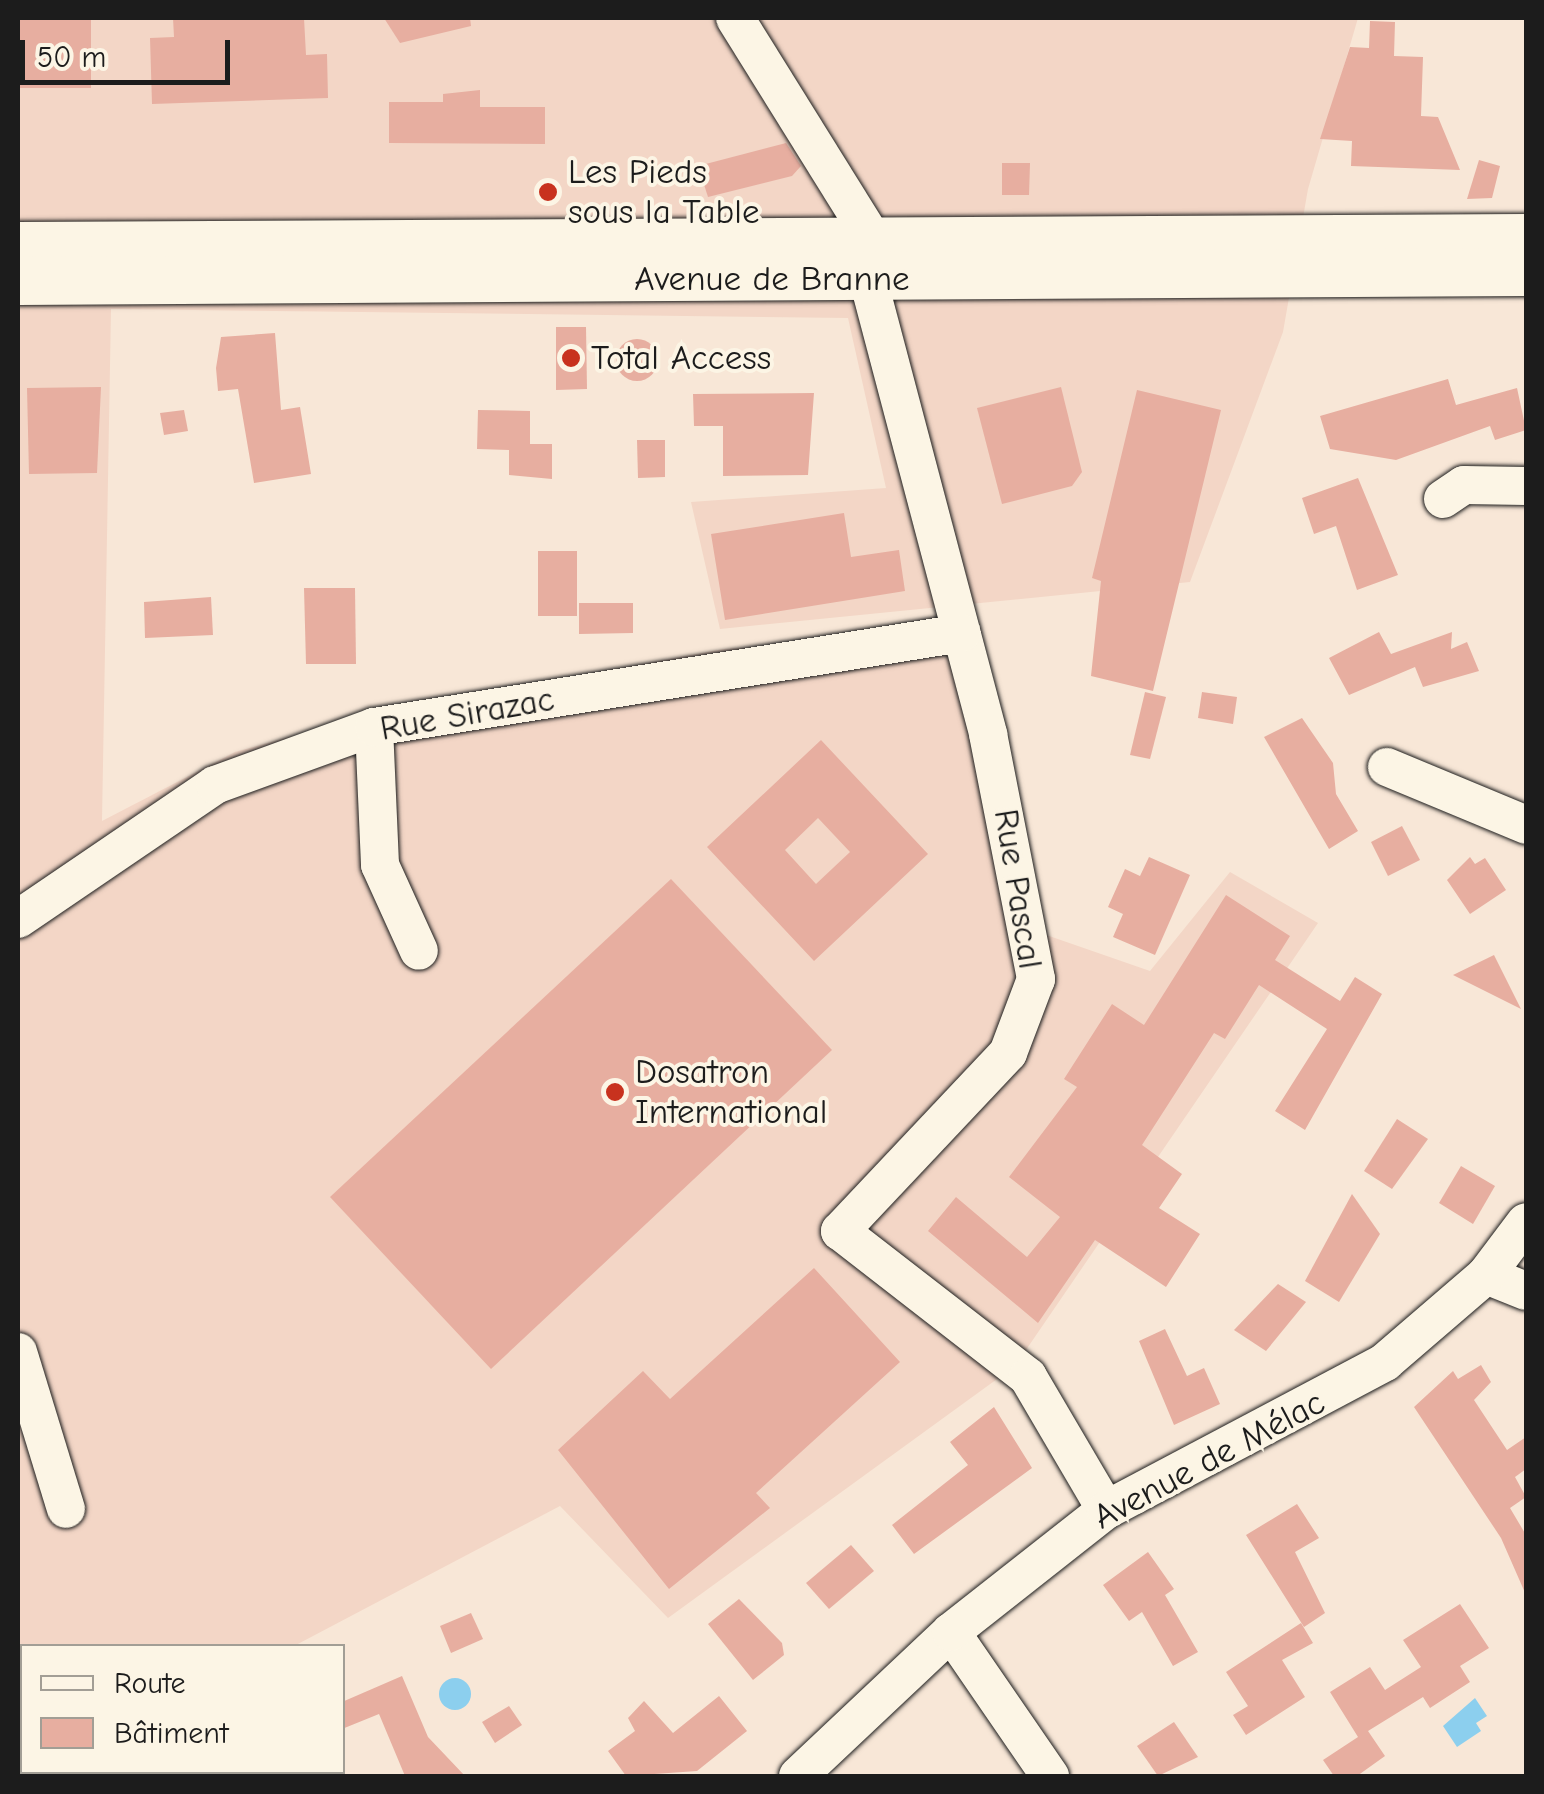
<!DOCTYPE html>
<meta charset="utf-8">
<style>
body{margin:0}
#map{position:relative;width:1544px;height:1794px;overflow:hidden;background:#f8e7d7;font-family:"Comic Neue",sans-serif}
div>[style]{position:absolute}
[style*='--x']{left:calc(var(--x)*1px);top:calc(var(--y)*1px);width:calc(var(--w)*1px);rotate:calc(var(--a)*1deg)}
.built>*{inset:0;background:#f3d6c6}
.water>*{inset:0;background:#8ccfee}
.round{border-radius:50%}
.building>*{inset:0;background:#e7aea0}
.roads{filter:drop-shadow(0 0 2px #1c1c1c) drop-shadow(0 0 2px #1c1c1c)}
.minor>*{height:38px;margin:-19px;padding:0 19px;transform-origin:19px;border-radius:19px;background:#fcf5e5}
.major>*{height:48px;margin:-24px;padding:0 24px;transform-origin:24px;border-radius:24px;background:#fcf5e5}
.dots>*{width:28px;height:28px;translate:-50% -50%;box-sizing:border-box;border:5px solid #fcf5e5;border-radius:50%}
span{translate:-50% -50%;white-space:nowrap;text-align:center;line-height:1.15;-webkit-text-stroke:8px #fcf5e5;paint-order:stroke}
.poi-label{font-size:35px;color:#1c1c1c}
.left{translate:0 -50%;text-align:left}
.street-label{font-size:35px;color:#1c1c1c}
.frame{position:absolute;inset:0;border:20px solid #1c1c1c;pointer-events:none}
.legend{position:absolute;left:20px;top:1644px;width:325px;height:130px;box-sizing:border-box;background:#fcf5e5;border:2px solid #a29e95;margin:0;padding:12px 18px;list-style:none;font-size:30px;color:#1c1c1c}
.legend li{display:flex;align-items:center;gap:20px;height:50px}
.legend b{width:50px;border:2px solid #a29e95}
.scale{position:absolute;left:20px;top:40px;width:210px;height:45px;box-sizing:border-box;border:5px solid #1c1c1c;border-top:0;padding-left:12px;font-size:30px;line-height:35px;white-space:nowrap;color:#1c1c1c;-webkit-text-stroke:8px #fcf5e5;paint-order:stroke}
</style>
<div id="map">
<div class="built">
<div style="clip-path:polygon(18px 18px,1358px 18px,1308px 189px,1283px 332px,1190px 582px,720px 629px,691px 502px,886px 488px,848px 318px,111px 309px,102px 821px,235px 752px,383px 711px,724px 649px,962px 633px,1029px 929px,1150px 971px,1230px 872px,1318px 923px,1015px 1366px,668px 1618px,560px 1506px,294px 1646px,22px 1646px,18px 1678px)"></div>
</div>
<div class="water">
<div class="round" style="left:439px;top:1678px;width:32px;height:32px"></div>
<div style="clip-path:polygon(1475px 1698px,1487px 1716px,1476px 1723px,1481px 1731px,1457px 1747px,1443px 1726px)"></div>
</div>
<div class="building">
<div style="clip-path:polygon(18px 18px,91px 18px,91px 88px,18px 88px)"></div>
<div style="clip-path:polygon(173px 18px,304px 18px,306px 55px,327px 54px,328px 98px,152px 104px,150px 38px,174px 37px)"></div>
<div style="clip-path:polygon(384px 18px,470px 18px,471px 26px,400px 43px)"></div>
<div style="clip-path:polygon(1370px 21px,1395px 22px,1394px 56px,1423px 57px,1421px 116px,1438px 117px,1460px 170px,1351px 166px,1352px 141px,1320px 139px,1350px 47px,1369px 48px)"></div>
<div style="clip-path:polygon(480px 90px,480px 107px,545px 107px,545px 144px,389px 143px,389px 102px,443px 102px,443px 94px)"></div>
<div style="clip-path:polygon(786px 143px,801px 166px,792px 176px,708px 197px,698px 166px)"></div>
<div style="clip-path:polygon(1479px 160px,1500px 166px,1492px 198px,1467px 199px)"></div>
<div style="clip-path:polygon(1002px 163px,1030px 163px,1029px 195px,1002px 195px)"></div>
<div style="clip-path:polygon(556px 327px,586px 327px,587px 389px,556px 390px)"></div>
<div style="clip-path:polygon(275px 333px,281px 410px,300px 407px,311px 474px,254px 483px,238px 389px,218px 391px,216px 368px,221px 337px)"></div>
<div class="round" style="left:616px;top:339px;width:42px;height:42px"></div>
<div style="clip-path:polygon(1448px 379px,1456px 405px,1517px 388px,1526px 430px,1495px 440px,1490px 426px,1396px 460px,1330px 449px,1320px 416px)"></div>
<div style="clip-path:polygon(101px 387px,97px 473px,29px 474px,27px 388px)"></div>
<div style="clip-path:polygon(1061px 387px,1082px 472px,1072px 486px,1002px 504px,977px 408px)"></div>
<div style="clip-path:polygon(1137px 390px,1221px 410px,1153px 691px,1091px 676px,1101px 581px,1092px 578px)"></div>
<div style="clip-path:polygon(814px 393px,808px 475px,723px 476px,723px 426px,694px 426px,693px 394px)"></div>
<div style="clip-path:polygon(184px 410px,188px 431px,164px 435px,160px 413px)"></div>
<div style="clip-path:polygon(478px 410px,530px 411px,530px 444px,552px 444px,552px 479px,509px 475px,509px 450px,477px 449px)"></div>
<div style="clip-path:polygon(637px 440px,665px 440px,665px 477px,638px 478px)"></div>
<div style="clip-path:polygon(1358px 478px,1398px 575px,1357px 590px,1336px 526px,1314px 534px,1302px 498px)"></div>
<div style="clip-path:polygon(844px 513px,851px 557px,899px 550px,905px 591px,725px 620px,711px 534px)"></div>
<div style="clip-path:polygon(538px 551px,577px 551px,577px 616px,538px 616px)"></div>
<div style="clip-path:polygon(304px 588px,355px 588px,356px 664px,306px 664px)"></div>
<div style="clip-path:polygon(211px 597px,213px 635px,145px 638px,144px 602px)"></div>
<div style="clip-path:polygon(579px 603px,633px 603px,633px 633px,579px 634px)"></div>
<div style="clip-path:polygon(1379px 632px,1391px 654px,1452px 632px,1451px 649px,1467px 642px,1479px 671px,1423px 687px,1415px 667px,1349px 695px,1329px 658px)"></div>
<div style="clip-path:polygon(1145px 692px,1166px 697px,1150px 759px,1130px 755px)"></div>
<div style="clip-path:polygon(1202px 692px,1237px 697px,1233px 724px,1198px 718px)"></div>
<div style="clip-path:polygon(1302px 718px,1333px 763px,1336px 794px,1358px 831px,1329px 849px,1264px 737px)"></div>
<div style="clip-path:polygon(evenodd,821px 740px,928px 854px,814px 961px,707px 847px,821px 740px,818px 818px,850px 852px,816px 884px,785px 850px,818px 818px)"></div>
<div style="clip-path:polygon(1402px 826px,1420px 860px,1388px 876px,1371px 842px)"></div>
<div style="clip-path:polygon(1149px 857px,1190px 875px,1155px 955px,1113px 937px,1123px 914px,1108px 907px,1125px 869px,1140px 876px)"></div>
<div style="clip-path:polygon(1470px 857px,1475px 864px,1485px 858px,1506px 890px,1470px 914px,1447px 880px)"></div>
<div style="clip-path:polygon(671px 879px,832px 1050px,491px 1369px,330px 1197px)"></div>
<div style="clip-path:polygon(1226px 895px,1290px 936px,1275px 960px,1340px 1001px,1355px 977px,1382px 994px,1305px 1130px,1275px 1111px,1327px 1029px,1259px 985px,1225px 1039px,1214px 1033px,1142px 1145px,1182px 1174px,1159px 1208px,1200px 1234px,1166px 1287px,1095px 1240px,1038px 1323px,928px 1231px,956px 1197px,1027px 1257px,1060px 1217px,1009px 1177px,1077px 1087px,1064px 1079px,1112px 1004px,1144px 1025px)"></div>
<div style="clip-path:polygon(1494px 955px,1521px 1009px,1453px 975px)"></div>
<div style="clip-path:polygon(1397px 1119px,1428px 1139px,1392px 1189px,1364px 1171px)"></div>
<div style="clip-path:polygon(1461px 1166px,1495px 1186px,1473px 1224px,1439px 1203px)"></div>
<div style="clip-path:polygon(1352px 1194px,1380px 1234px,1339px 1302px,1305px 1281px)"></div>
<div style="clip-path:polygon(814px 1268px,900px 1362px,756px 1493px,770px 1508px,669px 1589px,558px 1450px,643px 1371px,670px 1399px)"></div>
<div style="clip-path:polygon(1278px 1284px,1306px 1302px,1266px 1351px,1234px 1330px)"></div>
<div style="clip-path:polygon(1165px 1329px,1187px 1376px,1204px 1368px,1220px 1404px,1174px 1425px,1139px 1341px)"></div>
<div style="clip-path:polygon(1481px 1365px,1491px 1382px,1474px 1400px,1507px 1450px,1526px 1437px,1526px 1469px,1515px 1477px,1526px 1497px,1510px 1508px,1526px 1535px,1526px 1595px,1501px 1538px,1414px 1407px,1453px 1371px,1458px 1379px)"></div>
<div style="clip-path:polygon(994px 1407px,1032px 1468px,914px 1554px,892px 1525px,968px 1465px,950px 1442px)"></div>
<div style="clip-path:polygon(1297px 1504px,1319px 1538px,1295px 1552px,1325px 1613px,1304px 1627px,1246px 1535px)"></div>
<div style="clip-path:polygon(851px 1545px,874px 1571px,829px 1609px,806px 1583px)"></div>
<div style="clip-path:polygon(1148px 1552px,1174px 1589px,1165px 1595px,1198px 1652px,1173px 1666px,1142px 1612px,1129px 1621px,1103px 1585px)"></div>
<div style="clip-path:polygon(739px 1599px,782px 1643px,784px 1655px,753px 1680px,708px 1624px)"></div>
<div style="clip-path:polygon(1460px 1604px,1489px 1648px,1460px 1666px,1470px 1682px,1430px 1708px,1423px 1697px,1368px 1731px,1385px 1756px,1357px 1776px,1334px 1776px,1323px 1760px,1358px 1737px,1330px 1692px,1370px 1667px,1385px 1690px,1421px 1667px,1403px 1640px)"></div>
<div style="clip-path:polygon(471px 1613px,483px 1639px,451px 1653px,440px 1626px)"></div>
<div style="clip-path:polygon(1301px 1623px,1313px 1643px,1282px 1660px,1305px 1697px,1246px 1735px,1233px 1715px,1248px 1706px,1226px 1672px)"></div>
<div style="clip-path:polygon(402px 1676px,428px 1737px,465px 1776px,405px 1776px,379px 1714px,342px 1729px,342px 1702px)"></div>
<div style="clip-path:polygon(719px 1696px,747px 1731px,697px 1771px,626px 1776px,608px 1751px,635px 1731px,628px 1718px,644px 1701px,673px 1733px)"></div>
<div style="clip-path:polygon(509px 1706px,522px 1725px,495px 1743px,482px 1722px)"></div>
<div style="clip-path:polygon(1174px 1722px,1198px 1757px,1158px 1776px,1137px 1746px)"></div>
</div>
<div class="roads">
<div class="minor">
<div style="--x:735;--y:18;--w:265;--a:58.1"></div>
<div style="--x:868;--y:279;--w:471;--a:75.2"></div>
<div style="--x:988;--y:734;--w:250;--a:78.9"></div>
<div style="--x:1036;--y:979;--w:79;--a:110.7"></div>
<div style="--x:1008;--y:1053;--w:245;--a:133.3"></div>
<div style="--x:840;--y:1231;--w:238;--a:37.8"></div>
<div style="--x:1028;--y:1377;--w:154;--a:59.6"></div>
<div style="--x:1443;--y:499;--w:25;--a:-34"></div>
<div style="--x:1464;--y:485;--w:62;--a:0.9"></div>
<div style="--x:374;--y:727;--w:138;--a:87.5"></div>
<div style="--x:380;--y:865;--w:94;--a:65.6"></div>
<div style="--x:1387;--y:767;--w:151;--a:22.6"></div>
<div style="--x:18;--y:919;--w:238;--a:-34.2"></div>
<div style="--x:215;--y:785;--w:169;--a:-20"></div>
<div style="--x:374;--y:727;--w:595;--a:-9.08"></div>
<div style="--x:1486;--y:1275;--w:43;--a:21.8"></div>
<div style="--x:18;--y:1352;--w:164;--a:73"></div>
<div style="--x:951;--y:1632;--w:175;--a:55.5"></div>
<div style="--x:798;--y:1776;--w:210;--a:-43.3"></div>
<div style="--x:951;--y:1632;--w:197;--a:-38.2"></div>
<div style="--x:1106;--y:1510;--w:316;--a:-27.9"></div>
<div style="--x:1385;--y:1362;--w:133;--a:-40.7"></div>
<div style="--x:1486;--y:1275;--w:66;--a:-53"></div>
</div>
<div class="major">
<div style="--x:18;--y:246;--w:1508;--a:-0.3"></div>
<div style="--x:18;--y:281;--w:1508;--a:-0.34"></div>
</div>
</div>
<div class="dots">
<div style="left:548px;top:192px;background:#c8321e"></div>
<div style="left:571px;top:358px;background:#c8321e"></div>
<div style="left:615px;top:1092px;background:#c8321e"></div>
</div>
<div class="poi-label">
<span class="left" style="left:568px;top:192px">Les Pieds<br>sous la Table</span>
<span class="left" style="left:591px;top:358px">Total Access</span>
<span class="left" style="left:635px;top:1092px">Dosatron<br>International</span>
</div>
<div class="street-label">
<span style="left:772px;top:279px">Avenue de Branne</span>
<span style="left:467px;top:714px;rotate:-10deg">Rue Sirazac</span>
<span style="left:1018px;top:889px;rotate:81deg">Rue Pascal</span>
<span style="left:1209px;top:1460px;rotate:-28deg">Avenue de Mélac</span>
</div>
<div class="frame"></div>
<ul class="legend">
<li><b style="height:12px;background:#fcf5e5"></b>Route</li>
<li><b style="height:28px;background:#e7aea0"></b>Bâtiment</li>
</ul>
<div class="scale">50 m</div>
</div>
